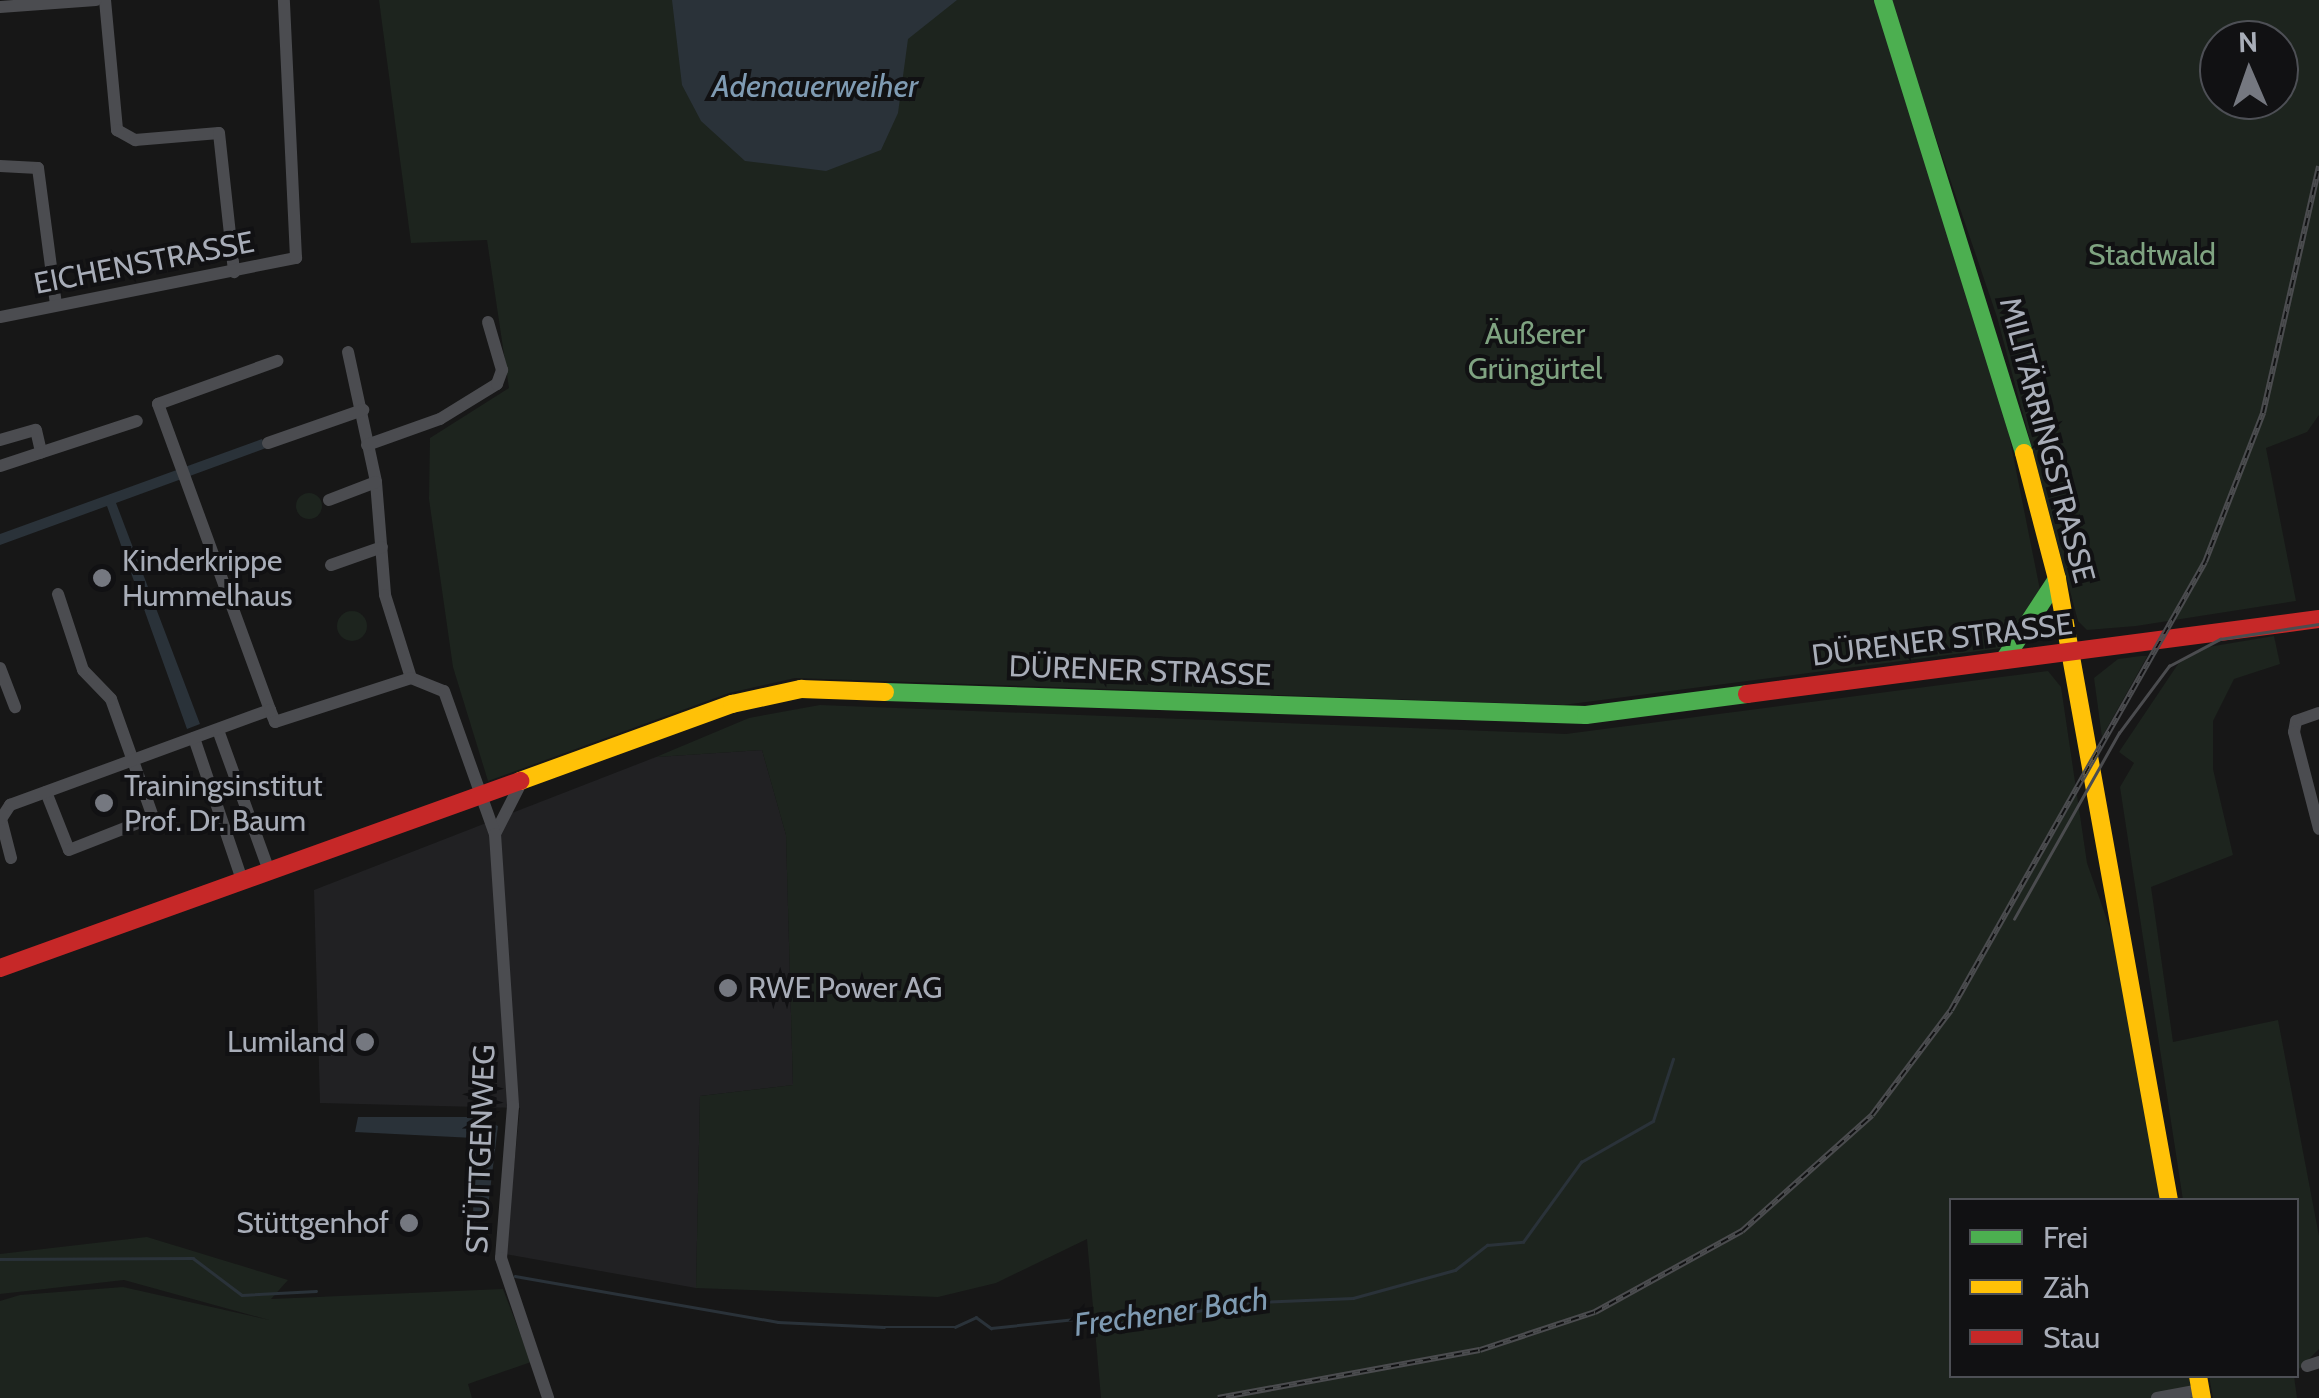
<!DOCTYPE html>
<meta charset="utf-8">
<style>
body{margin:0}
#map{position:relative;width:2319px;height:1398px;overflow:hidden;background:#171717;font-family:Cabin,sans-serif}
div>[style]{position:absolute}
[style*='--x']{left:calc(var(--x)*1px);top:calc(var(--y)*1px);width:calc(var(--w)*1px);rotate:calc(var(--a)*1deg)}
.built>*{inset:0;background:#212123}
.green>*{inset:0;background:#1d241e}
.round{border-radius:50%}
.water>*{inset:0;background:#2a3239}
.stream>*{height:2.5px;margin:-1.25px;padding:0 1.25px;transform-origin:1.25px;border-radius:1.25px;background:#2a3239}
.street>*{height:12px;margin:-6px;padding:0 6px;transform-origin:6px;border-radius:6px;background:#4b4c50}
.fast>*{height:18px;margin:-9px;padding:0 9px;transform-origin:9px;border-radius:9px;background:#4caf50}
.slow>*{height:18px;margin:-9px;padding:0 9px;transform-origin:9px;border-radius:9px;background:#ffc107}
.jam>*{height:18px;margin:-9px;padding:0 9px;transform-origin:9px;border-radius:9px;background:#c62828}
.tram>*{height:2.5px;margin:-1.25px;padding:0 1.25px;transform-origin:1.25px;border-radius:1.25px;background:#4b4c4f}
.rail>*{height:6px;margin-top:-3px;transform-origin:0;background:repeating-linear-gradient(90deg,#111113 0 8px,#4b4c4f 0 16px);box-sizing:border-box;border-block:2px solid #4b4c4f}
.dots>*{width:28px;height:28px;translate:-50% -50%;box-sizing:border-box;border:5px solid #111113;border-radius:50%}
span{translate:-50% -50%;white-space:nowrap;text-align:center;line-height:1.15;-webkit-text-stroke:8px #111113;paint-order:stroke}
.park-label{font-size:30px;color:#7fa381}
.street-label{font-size:30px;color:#a8adb8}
.poi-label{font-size:30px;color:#a8adb8}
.left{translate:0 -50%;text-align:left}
.right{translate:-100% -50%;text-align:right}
.water-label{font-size:32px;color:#7f9bb3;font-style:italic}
.legend{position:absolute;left:1949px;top:1198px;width:350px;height:180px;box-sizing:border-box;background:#111113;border:2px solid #4d4f55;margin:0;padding:12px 18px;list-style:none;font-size:30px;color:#a8adb8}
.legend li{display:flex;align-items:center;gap:20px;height:50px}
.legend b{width:50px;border:2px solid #4d4f55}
.north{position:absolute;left:2199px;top:20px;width:100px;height:100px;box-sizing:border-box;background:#111113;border:2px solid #4d4f55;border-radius:50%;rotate:358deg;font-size:28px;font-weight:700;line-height:40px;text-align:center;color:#a8adb8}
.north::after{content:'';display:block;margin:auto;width:35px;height:45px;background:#757880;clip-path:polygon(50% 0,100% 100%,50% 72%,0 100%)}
</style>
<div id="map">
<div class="built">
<div style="clip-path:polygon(762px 750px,786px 835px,793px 1085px,700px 1096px,696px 1288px,505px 1254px,520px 1108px,320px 1103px,314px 890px,656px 757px)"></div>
</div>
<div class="green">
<div style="clip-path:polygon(379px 0,1875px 0,1999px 385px,2041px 595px,2002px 648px,1563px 705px,795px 678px,729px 693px,488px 781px,453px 667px,429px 499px,430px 438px,509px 388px,487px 240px,411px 243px)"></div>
<div style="clip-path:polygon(evenodd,1889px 0,2319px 0,2319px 415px,2307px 432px,2266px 448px,2296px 601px,2136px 626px,2087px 630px,2078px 621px,1997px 317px,1889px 0,2219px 40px,2279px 40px,2279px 100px,2219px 100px,2219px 40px)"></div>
<div class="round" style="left:296px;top:493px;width:26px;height:26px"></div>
<div class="round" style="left:337px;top:611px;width:30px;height:30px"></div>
<div style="clip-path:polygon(2274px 636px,2280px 664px,2234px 679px,2213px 721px,2213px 769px,2233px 855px,2151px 887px,2173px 1042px,2278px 1020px,2319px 1236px,2319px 1349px,2297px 1371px,2296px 1200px,2183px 1200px,2120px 787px,2134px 763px,2119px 752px,2178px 664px,2202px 648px)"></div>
<div style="clip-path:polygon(2149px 655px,2148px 655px,2102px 737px,2094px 678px,2118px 659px)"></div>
<div style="clip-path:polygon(2048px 671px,2061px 687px,2087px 863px,2119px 954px,2162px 1200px,1952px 1200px,1952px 1376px,2189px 1376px,2193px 1398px,1101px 1398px,1087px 1239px,996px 1283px,938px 1297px,696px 1288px,700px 1096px,793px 1085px,786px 835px,762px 750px,656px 757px,749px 718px,820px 705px,1566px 734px)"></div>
<div style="clip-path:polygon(147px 1237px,288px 1280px,271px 1299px,503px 1289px,531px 1362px,468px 1384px,472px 1398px,0 1398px,0 1301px,20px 1295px,123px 1287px,269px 1320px,124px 1280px,0 1294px,0 1254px)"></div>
<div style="clip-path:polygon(2209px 1376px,2294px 1376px,2297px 1398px,2213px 1398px)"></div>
</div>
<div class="water">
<div style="clip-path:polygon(672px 0,957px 0,908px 39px,898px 113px,881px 150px,826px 171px,745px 161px,701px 121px,682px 85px)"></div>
<div style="clip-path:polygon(262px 439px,266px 448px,116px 503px,200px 724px,187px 729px,107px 506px,0 545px,0 534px)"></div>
<div style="clip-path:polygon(473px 1117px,498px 1126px,487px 1215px,473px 1223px,474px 1138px,355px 1132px,358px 1117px)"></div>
</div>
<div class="stream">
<div style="--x:0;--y:1259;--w:193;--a:-0.3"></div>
<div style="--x:193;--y:1258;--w:61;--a:37.1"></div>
<div style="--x:242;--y:1295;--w:74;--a:-3.1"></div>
<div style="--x:515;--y:1276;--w:267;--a:9.9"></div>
<div style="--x:778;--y:1322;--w:106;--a:2.7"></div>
<div style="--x:884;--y:1327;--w:71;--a:0"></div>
<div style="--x:955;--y:1327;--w:23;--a:-25"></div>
<div style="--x:976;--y:1317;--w:19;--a:36"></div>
<div style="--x:991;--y:1328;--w:94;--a:-6.1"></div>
<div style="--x:1084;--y:1318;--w:46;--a:7.4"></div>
<div style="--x:1130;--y:1324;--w:110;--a:-11"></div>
<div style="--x:1238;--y:1303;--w:115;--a:-2.5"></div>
<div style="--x:1353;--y:1298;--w:106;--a:-15.4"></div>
<div style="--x:1455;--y:1270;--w:41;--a:-38"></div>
<div style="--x:1487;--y:1245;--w:36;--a:-5"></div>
<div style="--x:1523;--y:1242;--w:99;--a:-54.1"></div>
<div style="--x:1581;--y:1162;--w:83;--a:-29.7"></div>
<div style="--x:1653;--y:1121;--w:65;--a:-72.1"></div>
</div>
<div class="street">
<div style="--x:105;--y:0;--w:131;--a:84.7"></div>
<div style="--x:117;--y:130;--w:21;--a:29"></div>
<div style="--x:135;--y:140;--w:84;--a:-4.8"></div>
<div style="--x:219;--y:133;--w:140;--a:83.8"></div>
<div style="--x:0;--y:7;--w:96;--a:-4.2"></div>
<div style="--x:0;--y:166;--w:38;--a:3"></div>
<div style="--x:38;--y:168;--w:138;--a:82.5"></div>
<div style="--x:0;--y:317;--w:302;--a:-11.3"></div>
<div style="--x:296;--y:258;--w:258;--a:-92.7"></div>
<div style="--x:348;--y:352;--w:133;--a:77.8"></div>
<div style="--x:376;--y:482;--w:113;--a:85.4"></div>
<div style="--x:385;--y:595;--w:87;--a:72.6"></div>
<div style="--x:0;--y:440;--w:37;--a:-16"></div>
<div style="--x:36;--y:430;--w:23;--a:77"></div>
<div style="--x:268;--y:443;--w:101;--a:-19.2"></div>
<div style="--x:367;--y:445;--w:77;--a:-19.6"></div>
<div style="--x:440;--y:419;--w:67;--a:-31.6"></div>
<div style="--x:497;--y:384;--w:15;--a:-70"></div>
<div style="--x:502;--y:370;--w:50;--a:-106.3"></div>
<div style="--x:0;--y:466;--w:144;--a:-18.2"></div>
<div style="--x:329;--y:500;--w:50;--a:-21"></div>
<div style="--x:331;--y:565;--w:54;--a:-19.4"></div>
<div style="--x:0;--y:668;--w:42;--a:69"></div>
<div style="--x:270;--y:710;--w:326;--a:-110.1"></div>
<div style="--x:158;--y:404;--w:127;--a:-19.9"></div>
<div style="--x:2319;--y:713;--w:24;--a:161"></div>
<div style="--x:2296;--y:721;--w:11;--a:100"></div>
<div style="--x:2294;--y:732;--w:100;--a:75.5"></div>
<div style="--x:218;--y:730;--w:150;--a:70.1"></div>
<div style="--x:194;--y:738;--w:150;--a:71.3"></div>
<div style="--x:46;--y:792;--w:62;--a:68.4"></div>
<div style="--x:69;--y:850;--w:90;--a:-21.4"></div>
<div style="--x:153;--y:817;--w:125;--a:-109.6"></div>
<div style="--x:111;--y:699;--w:40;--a:-134"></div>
<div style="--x:83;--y:670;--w:80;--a:-108.2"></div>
<div style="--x:496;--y:832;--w:57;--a:-63"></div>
<div style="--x:11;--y:858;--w:40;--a:-104.4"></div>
<div style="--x:1;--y:819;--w:17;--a:-57"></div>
<div style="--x:10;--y:805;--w:277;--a:-20.1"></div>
<div style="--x:270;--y:710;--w:13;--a:67"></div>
<div style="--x:275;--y:722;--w:143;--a:-17.9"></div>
<div style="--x:411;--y:678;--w:35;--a:22"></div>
<div style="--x:444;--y:691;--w:152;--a:70.4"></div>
<div style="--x:495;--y:834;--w:273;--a:86.2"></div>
<div style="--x:513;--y:1106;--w:152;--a:94.5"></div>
<div style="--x:501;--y:1258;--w:148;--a:71.4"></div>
<div style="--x:2307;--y:1366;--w:13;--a:-18"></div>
<div style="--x:2157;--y:1398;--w:44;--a:-10.5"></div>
</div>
<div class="fast">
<div style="--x:1883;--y:0;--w:474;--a:72.7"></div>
<div style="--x:2004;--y:660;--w:97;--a:-56.8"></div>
<div style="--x:885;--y:692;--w:701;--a:1.88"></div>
<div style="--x:1586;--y:715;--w:162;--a:-7.4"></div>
</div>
<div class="slow">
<div style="--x:2024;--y:453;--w:130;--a:75.3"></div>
<div style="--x:2057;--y:579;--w:631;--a:79.78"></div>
<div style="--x:520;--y:781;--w:226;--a:-20"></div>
<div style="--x:732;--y:704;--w:71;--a:-12.3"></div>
<div style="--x:801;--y:689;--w:84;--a:2"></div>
<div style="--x:2198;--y:1376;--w:22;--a:80"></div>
</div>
<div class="jam">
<div style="--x:1747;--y:694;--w:577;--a:-7.47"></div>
<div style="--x:0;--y:968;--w:553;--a:-19.78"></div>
</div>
<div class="tram">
<div style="--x:2014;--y:919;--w:214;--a:-60.6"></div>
<div style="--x:2119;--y:733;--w:84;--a:-53.3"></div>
<div style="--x:2169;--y:666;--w:58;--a:-27.9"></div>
<div style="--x:2220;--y:639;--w:100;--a:-8.6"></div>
</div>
<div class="rail">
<div style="--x:1218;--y:1398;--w:266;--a:-10.4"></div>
<div style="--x:1480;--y:1350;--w:121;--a:-18.3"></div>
<div style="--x:1595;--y:1312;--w:168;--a:-28.9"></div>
<div style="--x:1742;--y:1231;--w:174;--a:-41.7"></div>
<div style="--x:1872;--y:1115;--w:131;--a:-53"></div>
<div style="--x:1951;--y:1010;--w:515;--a:-60.45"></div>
<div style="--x:2205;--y:562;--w:160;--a:-68.7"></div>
<div style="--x:2263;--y:413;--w:253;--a:-77.2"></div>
</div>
<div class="dots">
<div style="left:102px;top:578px;background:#757880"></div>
<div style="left:104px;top:803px;background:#757880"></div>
<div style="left:728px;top:988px;background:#757880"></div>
<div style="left:365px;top:1042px;background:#757880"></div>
<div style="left:409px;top:1223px;background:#757880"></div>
</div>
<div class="park-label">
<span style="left:2152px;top:255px">Stadtwald</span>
<span style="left:1535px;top:351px">Äußerer<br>Grüngürtel</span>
</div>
<div class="street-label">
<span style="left:144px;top:263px;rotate:-11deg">EICHENSTRASSE</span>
<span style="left:2047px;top:440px;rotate:75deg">MILITÄRRINGSTRASSE</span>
<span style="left:1942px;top:640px;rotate:-7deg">DÜRENER STRASSE</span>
<span style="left:1140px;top:671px;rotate:2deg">DÜRENER STRASSE</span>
<span style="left:481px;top:1149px;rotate:-88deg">STÜTTGENWEG</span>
</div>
<div class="poi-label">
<span class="left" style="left:122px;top:578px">Kinderkrippe<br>Hummelhaus</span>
<span class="left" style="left:124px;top:803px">Trainingsinstitut<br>Prof. Dr. Baum</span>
<span class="left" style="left:748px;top:988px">RWE Power AG</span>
<span class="right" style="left:345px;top:1042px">Lumiland</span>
<span class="right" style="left:389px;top:1223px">Stüttgenhof</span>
</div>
<div class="water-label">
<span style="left:815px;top:86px">Adenauerweiher</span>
<span style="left:1171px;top:1312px;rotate:-8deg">Frechener Bach</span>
</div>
<ul class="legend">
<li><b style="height:12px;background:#4caf50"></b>Frei</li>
<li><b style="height:12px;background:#ffc107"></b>Zäh</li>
<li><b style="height:12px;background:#c62828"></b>Stau</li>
</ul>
<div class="north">N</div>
</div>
